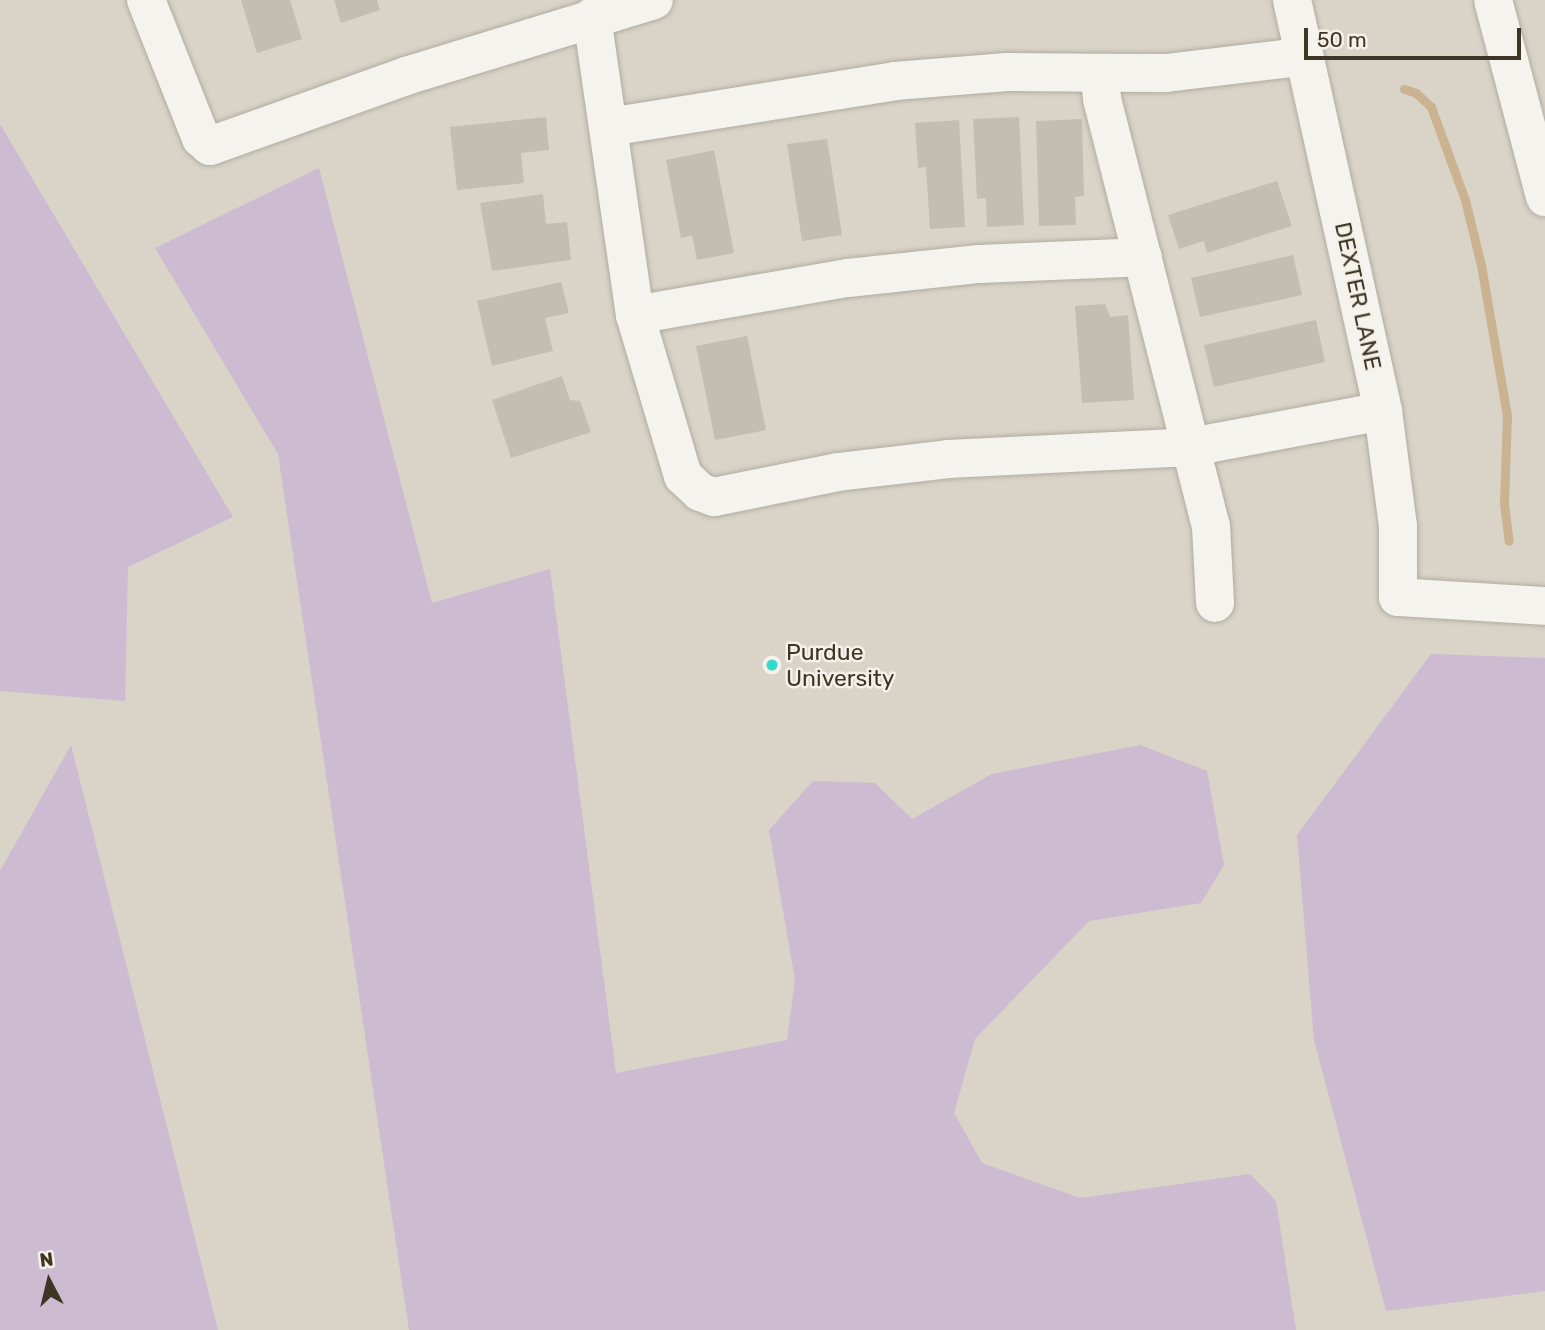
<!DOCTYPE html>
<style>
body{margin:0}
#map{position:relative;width:1545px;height:1330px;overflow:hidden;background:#e7e3db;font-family:Rubik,sans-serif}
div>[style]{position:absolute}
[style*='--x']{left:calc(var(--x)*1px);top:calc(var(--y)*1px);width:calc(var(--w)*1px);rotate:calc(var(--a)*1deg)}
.built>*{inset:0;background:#d9d3c8}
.green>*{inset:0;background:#cdbbd2}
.stream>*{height:9px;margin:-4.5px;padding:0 4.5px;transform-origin:4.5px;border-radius:4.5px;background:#cbb392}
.building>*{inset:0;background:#c4beb2}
.roads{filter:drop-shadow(0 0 2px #b1aca0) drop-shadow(0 0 2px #b1aca0)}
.minor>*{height:38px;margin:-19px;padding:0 19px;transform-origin:19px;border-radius:19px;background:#f5f3ee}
.dots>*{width:19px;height:19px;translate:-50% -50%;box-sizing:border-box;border:4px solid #f5f1ea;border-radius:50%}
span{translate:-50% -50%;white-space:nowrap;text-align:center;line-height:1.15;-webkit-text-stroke:5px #f5f1ea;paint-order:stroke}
.street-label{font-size:23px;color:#3e3624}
.poi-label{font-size:23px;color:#3e3624}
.left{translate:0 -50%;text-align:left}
.north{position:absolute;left:14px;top:1246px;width:70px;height:70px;-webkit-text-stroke:5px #f5f1ea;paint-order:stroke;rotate:353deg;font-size:19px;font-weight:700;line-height:28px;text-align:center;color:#3e3624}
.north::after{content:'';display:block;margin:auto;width:24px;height:32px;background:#3e3624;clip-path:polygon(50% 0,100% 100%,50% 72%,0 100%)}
.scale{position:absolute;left:1304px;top:28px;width:217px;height:32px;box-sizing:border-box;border:4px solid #3e3624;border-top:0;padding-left:9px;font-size:21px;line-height:24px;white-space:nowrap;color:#3e3624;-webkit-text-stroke:5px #f5f1ea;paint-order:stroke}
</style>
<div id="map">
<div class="built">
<div style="clip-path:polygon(0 0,1545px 0,1545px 1330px,0 1330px)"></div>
</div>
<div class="green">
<div style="clip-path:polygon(0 124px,233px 517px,128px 567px,125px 701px,0 691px)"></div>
<div style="clip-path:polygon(319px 168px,432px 603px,550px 569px,616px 1073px,787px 1040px,795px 980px,769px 830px,813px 781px,875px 783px,912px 819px,992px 774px,1140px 745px,1207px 771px,1224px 865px,1201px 903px,1089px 921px,975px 1039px,954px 1113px,982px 1163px,1080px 1198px,1250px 1174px,1276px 1201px,1296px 1330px,409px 1330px,278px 454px,155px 248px)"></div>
<div style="clip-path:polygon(1431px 654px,1545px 658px,1545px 1291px,1386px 1311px,1314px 1040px,1297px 835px)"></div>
<div style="clip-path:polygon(71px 745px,218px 1330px,0 1330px,0 871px)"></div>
</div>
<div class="stream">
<div style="--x:1404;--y:89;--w:13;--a:18"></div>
<div style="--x:1416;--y:93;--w:21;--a:43"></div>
<div style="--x:1431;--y:107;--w:99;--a:69.9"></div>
<div style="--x:1465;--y:200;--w:67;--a:76.2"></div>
<div style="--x:1481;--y:265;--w:153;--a:80.2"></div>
<div style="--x:1507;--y:416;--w:87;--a:92"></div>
<div style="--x:1504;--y:503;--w:38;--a:83"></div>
</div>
<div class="building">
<div style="clip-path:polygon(241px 0,290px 0,302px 39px,257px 53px)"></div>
<div style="clip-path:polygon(334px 0,377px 0,380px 10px,341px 23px)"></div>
<div style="clip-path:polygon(546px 117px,549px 150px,521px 153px,524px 183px,457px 190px,450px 127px)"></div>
<div style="clip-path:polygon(1019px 117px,1024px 225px,987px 227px,986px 198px,977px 199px,973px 119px)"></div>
<div style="clip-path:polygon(1082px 119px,1084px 196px,1075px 197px,1076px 225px,1039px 226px,1036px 121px)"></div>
<div style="clip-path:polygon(959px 120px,965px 227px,930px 229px,926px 167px,918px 168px,915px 123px)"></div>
<div style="clip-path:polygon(827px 139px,842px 235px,802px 241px,787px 144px)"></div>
<div style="clip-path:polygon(714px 150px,734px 253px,697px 260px,692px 235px,681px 238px,666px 160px)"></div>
<div style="clip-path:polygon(1277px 181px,1292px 226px,1207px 253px,1204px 241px,1179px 249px,1168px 215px)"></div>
<div style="clip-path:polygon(543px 194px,546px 224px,567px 222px,571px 260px,492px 271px,480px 203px)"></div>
<div style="clip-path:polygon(1293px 255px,1302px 295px,1200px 317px,1191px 278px)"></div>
<div style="clip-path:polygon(561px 282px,569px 313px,545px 318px,553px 351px,492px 366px,477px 301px)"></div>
<div style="clip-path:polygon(1105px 304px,1110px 317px,1128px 315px,1134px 400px,1082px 403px,1075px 306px)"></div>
<div style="clip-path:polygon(1316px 320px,1325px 362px,1214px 387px,1204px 345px)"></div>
<div style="clip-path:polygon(747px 336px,766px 430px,715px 440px,696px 346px)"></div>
<div style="clip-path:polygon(562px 376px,570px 400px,580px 401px,591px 432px,511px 458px,492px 400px)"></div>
</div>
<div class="roads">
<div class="minor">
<div style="--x:146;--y:0;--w:149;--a:68.3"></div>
<div style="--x:201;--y:138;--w:12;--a:42"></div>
<div style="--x:210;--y:146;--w:211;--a:-19.6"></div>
<div style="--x:409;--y:75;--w:256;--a:-17"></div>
<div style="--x:1292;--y:0;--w:421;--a:77.5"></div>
<div style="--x:1383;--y:411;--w:116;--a:82.6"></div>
<div style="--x:1398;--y:526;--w:71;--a:90"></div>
<div style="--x:1398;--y:597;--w:147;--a:3.5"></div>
<div style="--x:1493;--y:0;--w:204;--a:75.2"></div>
<div style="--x:592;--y:17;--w:301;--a:81.8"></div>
<div style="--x:635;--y:315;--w:168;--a:73.4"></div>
<div style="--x:683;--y:476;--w:23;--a:43"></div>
<div style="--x:700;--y:492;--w:15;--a:20"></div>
<div style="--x:714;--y:497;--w:126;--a:-11.4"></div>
<div style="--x:838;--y:472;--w:111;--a:-6.7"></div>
<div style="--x:948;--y:459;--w:243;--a:-2.8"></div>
<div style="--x:1191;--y:447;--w:195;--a:-10.6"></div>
<div style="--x:1099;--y:73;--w:26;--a:83"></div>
<div style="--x:1102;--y:99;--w:441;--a:75.7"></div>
<div style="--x:1211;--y:526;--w:77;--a:87"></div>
<div style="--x:609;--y:127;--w:290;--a:-9.1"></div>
<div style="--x:895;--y:81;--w:112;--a:-4.6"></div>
<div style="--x:1007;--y:72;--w:159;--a:0.4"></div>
<div style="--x:1166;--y:73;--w:136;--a:-6.8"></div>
<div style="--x:635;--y:315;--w:216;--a:-9.9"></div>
<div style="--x:848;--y:278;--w:132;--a:-6.1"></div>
<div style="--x:979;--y:264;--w:164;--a:-2.4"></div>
</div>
</div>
<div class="dots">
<div style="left:772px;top:665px;background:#32d9cc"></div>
</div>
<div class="street-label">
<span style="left:1358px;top:296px;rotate:78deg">DEXTER LANE</span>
</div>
<div class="poi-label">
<span class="left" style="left:786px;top:665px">Purdue<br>University</span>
</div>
<div class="north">N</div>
<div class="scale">50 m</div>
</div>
